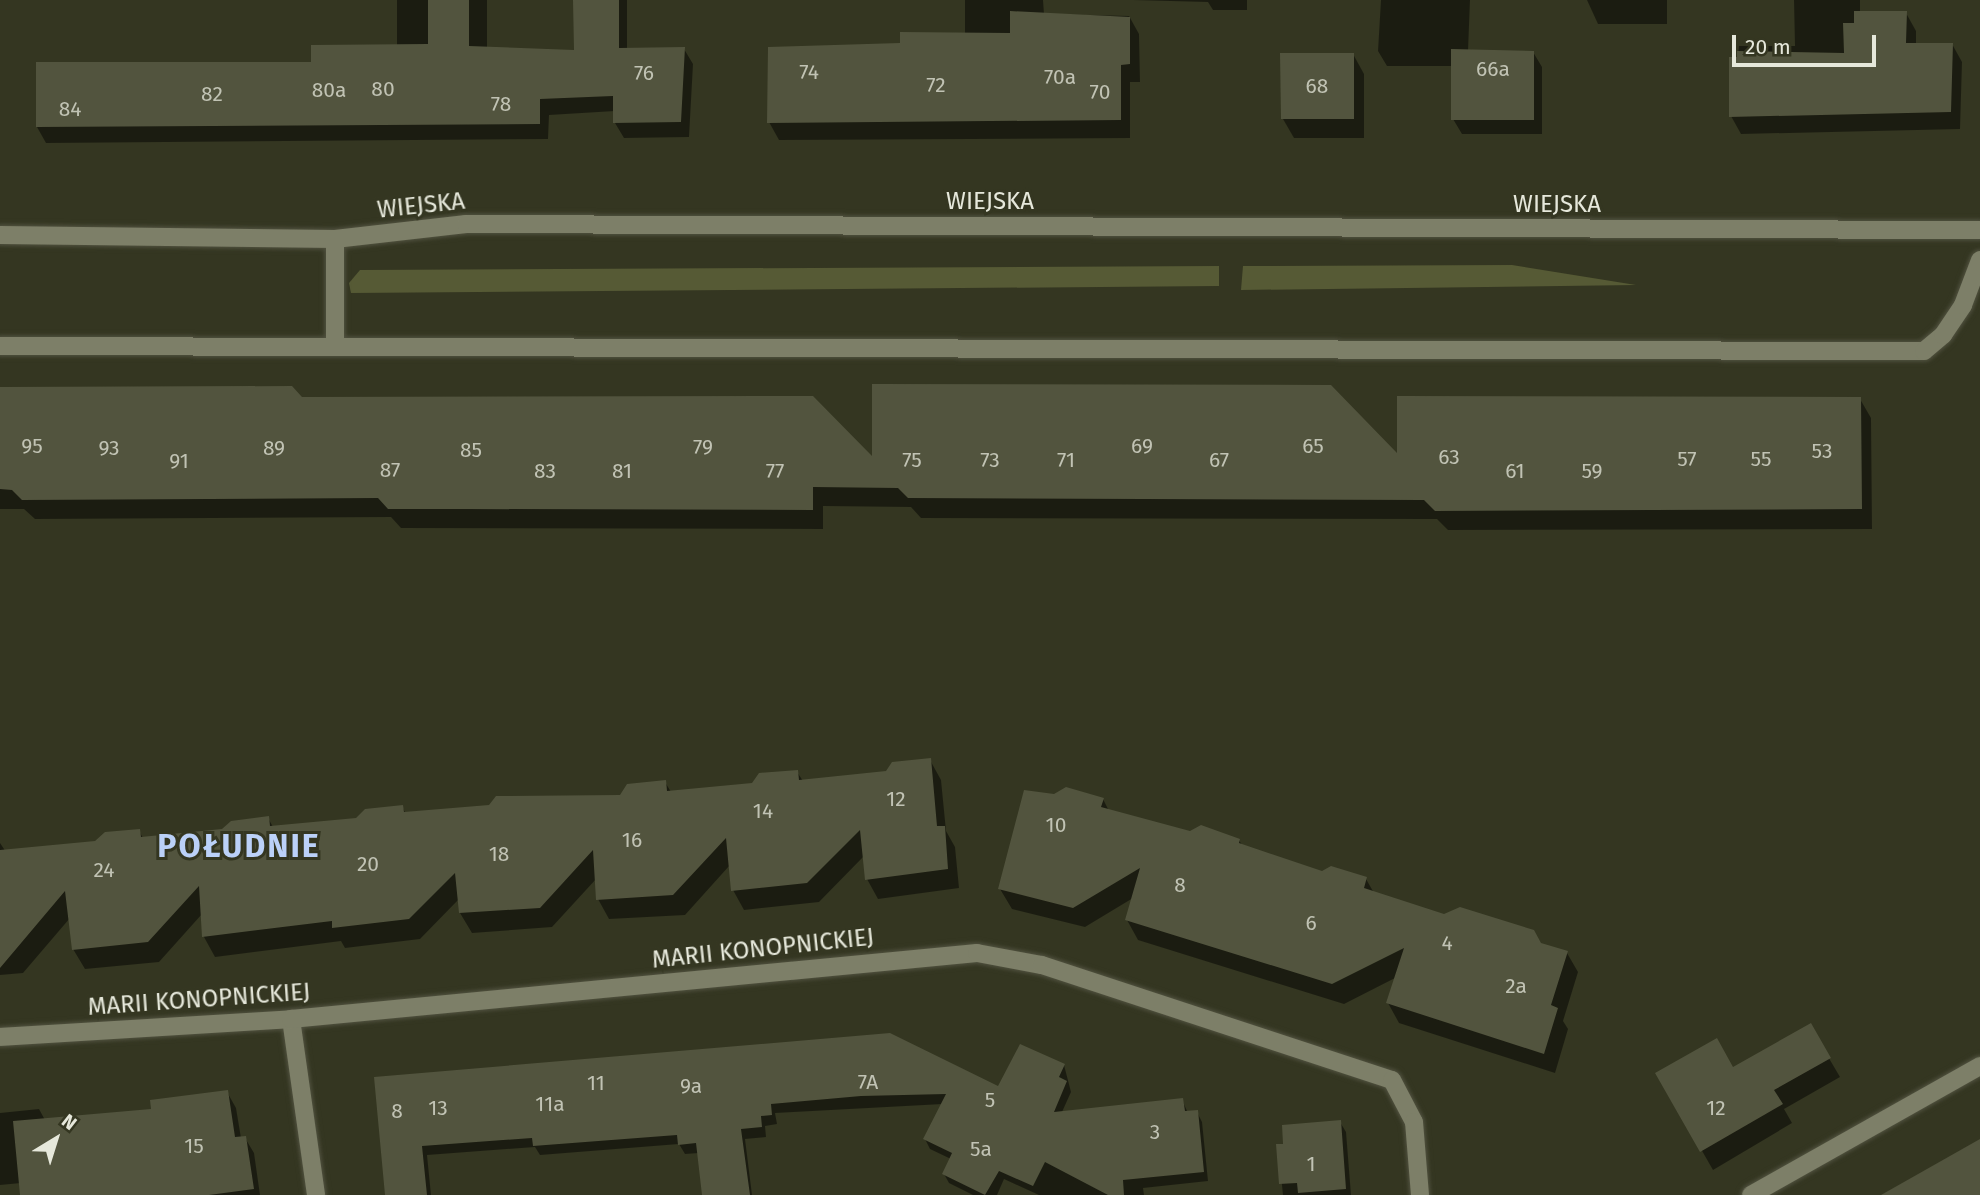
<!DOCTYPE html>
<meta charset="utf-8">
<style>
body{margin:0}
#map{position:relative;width:1980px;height:1195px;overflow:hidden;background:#343621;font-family:"Fira Sans",sans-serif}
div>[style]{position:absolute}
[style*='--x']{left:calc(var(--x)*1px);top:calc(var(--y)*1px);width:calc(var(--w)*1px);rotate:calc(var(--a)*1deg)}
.green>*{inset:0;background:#565a35}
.shadow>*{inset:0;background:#0007}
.building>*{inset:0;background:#52543e}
.roads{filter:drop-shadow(0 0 2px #515240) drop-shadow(0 0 2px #515240)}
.minor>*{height:18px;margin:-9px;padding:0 9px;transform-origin:9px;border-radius:9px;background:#7d7f68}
span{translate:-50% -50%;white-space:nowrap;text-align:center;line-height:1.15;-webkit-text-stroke:6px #343621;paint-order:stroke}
.number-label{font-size:21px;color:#c1c3b4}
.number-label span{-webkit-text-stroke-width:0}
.street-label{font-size:24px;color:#e6e8db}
.district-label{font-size:32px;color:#bbd1f8;font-weight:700;letter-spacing:2px}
.north{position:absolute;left:21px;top:1104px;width:70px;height:70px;-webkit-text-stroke:5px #343621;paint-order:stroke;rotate:38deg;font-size:19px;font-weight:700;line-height:28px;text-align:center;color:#e6e8db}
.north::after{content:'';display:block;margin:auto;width:24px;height:32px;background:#e6e8db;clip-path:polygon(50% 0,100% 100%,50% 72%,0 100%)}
.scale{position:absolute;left:1732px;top:35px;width:144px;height:32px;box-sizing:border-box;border:4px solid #e6e8db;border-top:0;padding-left:9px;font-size:21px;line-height:24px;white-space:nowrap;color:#e6e8db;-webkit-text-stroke:5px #343621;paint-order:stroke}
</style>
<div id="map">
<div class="green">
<div style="clip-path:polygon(1512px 265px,1636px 285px,1241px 290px,1243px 266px)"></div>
<div style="clip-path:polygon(1219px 266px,1219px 286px,351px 293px,349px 283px,360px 270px)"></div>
</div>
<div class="shadow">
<div style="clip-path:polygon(397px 0,487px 0,487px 48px,575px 52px,574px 0,627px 0,627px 49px,684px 49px,693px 64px,689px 137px,624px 138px,615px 123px,615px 111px,549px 115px,548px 139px,46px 143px,37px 127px,397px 46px)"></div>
<div style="clip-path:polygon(965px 0,1043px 0,1044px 14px,1129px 16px,1139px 34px,1140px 82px,1130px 82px,1130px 138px,779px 140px,769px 122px,902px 44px,965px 34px)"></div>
<div style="clip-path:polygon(1133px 0,1247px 0,1247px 10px,1213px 10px,1208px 2px)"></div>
<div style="clip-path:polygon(1381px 0,1470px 0,1468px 51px,1533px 52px,1542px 67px,1542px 134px,1462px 134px,1453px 119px,1453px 66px,1387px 66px,1378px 51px)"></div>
<div style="clip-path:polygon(1587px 0,1667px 0,1667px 24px,1598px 24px)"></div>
<div style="clip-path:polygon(1794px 0,1860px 0,1860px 12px,1906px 13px,1916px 31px,1916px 44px,1952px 44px,1962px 62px,1960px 129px,1741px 134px,1731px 116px,1739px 46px,1795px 46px)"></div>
<div style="clip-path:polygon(1353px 54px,1364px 74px,1364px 138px,1294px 138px,1283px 119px)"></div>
<div style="clip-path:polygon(0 388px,301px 399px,874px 460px,1399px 457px,1860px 399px,1871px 418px,1872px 529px,1448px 530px,1437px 519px,921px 518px,911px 507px,823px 506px,823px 529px,401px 528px,391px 517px,35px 519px,24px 509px,0 509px)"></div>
<div style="clip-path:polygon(930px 760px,941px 780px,946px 831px,955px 847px,959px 888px,878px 899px,867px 879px,864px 856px,819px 902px,744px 910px,733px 890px,730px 865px,685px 915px,609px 919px,598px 899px,597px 878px,552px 927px,472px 933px,460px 913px,459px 899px,420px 939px,345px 948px,341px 941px,215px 957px,204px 937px,202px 914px,159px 962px,85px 969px,73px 949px,70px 918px,23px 973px,0 975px,0 843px,6px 852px,95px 843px,139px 831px,143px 838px,223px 831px,268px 818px,273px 827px,357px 819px,402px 807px,406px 814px,621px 796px,665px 782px,671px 792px,753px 784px,797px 772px,803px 781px,887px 773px)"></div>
<div style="clip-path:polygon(1103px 799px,1109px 811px,1190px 833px,1239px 840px,1243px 847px,1322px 873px,1366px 879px,1374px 893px,1567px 953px,1578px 972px,1563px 1021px,1568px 1029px,1555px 1073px,1399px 1023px,1388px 1003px,1397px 977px,1344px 1004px,1138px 940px,1127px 920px,1133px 898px,1085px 927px,1012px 909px,1000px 889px)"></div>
<div style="clip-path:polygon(1810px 1026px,1840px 1077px,1784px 1109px,1792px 1123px,1713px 1170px,1658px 1074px,1733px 1069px)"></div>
<div style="clip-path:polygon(1064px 1065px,1071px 1092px,1062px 1112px,1182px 1100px,1188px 1113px,1197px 1112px,1202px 1122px,1208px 1181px,1143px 1188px,1144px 1195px,1039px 1195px,1004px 1179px,997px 1195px,973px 1195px,949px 1183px,944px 1174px,951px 1159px,930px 1149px,925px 1139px,943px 1104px,775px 1113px,777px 1124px,765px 1126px,766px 1137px,745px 1139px,752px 1195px,703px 1195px,699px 1153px,685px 1154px,679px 1144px,540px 1155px,535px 1147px,427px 1155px,431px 1195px,386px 1195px,375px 1079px,999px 1088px)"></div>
<div style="clip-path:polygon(227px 1092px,236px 1108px,241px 1138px,245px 1138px,254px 1153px,260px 1195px,22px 1195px,21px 1183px,0 1185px,0 1113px,39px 1109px,45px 1120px,153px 1111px)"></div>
<div style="clip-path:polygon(1340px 1122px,1346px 1132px,1351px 1195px,1283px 1195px,1278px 1146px)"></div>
</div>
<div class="building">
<div style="clip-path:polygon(428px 0,469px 0,469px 46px,574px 50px,573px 0,619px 0,619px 48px,685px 47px,681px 122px,613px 123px,613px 96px,540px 99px,540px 124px,36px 127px,36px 62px,311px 62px,311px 45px,428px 44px)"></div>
<div style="clip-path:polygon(1010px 11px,1130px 17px,1130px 64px,1121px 65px,1121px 120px,767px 123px,768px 47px,900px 43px,900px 32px,1010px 33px)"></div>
<div style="clip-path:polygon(1854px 11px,1907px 11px,1906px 43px,1953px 43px,1951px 112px,1729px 117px,1729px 57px,1737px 57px,1737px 51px,1844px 53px,1843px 23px,1854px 23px)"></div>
<div style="clip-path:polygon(1451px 49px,1534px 51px,1534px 120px,1451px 120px)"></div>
<div style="clip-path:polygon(1280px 53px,1354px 53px,1354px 119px,1281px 119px)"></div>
<div style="clip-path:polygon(872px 384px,1331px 385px,1397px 453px,1397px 396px,1861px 397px,1862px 509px,1435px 511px,1424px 500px,908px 498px,898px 488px,813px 487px,813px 510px,465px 509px,388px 509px,378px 498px,22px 500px,12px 490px,0 489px,0 387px,292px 386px,302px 397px,813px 396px,872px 456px)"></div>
<div style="clip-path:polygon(931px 758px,937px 826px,945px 826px,948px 869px,865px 880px,860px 830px,807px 883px,731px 891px,726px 838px,673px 895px,596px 900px,593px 850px,540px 908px,459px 913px,455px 873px,409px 919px,332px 928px,332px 921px,202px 937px,199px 886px,148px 942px,72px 950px,65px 891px,0 968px,0 850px,95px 841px,105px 832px,140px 829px,141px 837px,222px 829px,231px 821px,269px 816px,270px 826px,356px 818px,365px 809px,403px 805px,404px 812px,489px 805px,496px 796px,620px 795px,627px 784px,666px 780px,667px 791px,752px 783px,759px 773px,798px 770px,799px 780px,886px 771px,892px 762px)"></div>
<div style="clip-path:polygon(1066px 787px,1104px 798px,1101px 807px,1190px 831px,1201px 825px,1240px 839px,1239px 843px,1322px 871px,1331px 866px,1367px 877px,1364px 888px,1444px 914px,1460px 907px,1534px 930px,1541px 943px,1568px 951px,1551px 1005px,1558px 1008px,1544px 1054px,1386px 1003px,1404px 948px,1332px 984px,1125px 920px,1140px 868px,1073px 908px,998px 889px,1024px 790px,1054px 794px)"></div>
<div style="clip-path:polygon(1811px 1023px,1831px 1058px,1774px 1090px,1783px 1104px,1700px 1152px,1655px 1073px,1717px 1038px,1733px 1067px)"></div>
<div style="clip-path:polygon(890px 1033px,998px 1086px,1020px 1044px,1065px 1064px,1059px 1077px,1067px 1081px,1054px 1112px,1183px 1098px,1185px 1111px,1198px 1110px,1204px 1172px,1123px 1180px,1124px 1195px,1108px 1195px,1045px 1162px,1033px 1186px,999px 1171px,985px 1195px,942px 1174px,952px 1153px,923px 1139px,946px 1094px,861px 1096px,771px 1104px,772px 1115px,761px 1116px,762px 1127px,741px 1129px,750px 1195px,702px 1195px,696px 1143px,678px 1145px,677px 1135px,533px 1146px,532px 1138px,422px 1146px,427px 1195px,385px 1195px,374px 1077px)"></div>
<div style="clip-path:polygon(228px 1090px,235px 1137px,246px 1136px,254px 1189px,209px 1195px,20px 1195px,13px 1121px,151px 1109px,150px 1100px)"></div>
<div style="clip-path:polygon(1341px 1120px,1346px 1189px,1298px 1193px,1297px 1183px,1279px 1184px,1276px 1144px,1283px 1144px,1282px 1125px)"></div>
<div style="clip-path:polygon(1980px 1139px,1980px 1195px,1881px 1195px)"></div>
</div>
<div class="roads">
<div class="minor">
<div style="--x:0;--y:235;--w:335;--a:0.7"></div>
<div style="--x:335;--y:239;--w:132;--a:-6.5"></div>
<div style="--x:466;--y:224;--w:1514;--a:0.23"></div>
<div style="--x:335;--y:239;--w:106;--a:90"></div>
<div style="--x:0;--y:346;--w:1924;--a:0.15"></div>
<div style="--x:1924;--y:351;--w:25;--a:-40"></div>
<div style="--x:1943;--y:335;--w:36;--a:-56"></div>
<div style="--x:1963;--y:305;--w:48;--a:-69.3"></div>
<div style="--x:291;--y:1019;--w:178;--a:81.9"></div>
<div style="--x:0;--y:1037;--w:292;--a:-3.5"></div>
<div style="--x:291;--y:1019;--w:689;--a:-5.5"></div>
<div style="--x:977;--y:953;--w:66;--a:10.5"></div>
<div style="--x:1042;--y:965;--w:368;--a:18.2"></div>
<div style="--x:1392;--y:1080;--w:47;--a:62.4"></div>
<div style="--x:1414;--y:1122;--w:73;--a:85.3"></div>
<div style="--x:1751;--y:1195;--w:263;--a:-29.4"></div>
</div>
</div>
<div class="number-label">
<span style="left:1493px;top:69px">66a</span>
<span style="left:809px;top:72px">74</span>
<span style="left:644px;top:73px">76</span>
<span style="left:1060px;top:77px">70a</span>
<span style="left:936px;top:85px">72</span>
<span style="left:1317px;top:86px">68</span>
<span style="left:383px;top:89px">80</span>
<span style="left:329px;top:90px">80a</span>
<span style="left:1100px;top:92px">70</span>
<span style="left:212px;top:94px">82</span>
<span style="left:501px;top:104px">78</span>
<span style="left:70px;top:109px">84</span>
<span style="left:32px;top:446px">95</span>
<span style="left:1142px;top:446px">69</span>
<span style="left:1313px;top:446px">65</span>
<span style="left:703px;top:447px">79</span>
<span style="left:109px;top:448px">93</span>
<span style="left:274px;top:448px">89</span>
<span style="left:471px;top:450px">85</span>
<span style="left:1822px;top:451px">53</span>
<span style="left:1449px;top:457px">63</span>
<span style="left:1687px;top:459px">57</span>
<span style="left:1761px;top:459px">55</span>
<span style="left:912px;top:460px">75</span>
<span style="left:990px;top:460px">73</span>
<span style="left:1066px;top:460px">71</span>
<span style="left:1219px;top:460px">67</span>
<span style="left:179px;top:461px">91</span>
<span style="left:390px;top:470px">87</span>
<span style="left:545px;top:471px">83</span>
<span style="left:622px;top:471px">81</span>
<span style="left:775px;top:471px">77</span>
<span style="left:1515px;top:471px">61</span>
<span style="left:1592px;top:471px">59</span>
<span style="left:896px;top:799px">12</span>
<span style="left:763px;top:811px">14</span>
<span style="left:1056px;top:825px">10</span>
<span style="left:632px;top:840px">16</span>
<span style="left:499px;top:854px">18</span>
<span style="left:368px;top:864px">20</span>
<span style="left:104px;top:870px">24</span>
<span style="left:1180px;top:885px">8</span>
<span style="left:1311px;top:923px">6</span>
<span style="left:1447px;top:943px">4</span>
<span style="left:1516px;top:986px">2a</span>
<span style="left:868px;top:1082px">7A</span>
<span style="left:596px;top:1083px">11</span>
<span style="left:691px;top:1086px">9a</span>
<span style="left:990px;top:1100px">5</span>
<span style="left:550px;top:1104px">11a</span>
<span style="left:438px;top:1108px">13</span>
<span style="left:1716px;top:1108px">12</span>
<span style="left:397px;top:1111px">8</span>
<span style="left:1155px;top:1132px">3</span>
<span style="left:194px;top:1146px">15</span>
<span style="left:981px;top:1149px">5a</span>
<span style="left:1311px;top:1164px">1</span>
</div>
<div class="street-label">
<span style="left:990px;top:202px">WIEJSKA</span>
<span style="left:1557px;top:205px">WIEJSKA</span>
<span style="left:421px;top:206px;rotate:-6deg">WIEJSKA</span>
<span style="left:763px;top:949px;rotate:-6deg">MARII KONOPNICKIEJ</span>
<span style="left:199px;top:1000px;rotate:-4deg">MARII KONOPNICKIEJ</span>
</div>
<div class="district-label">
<span style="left:239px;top:846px">POŁUDNIE</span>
</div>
<div class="north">N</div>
<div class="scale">20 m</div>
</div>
